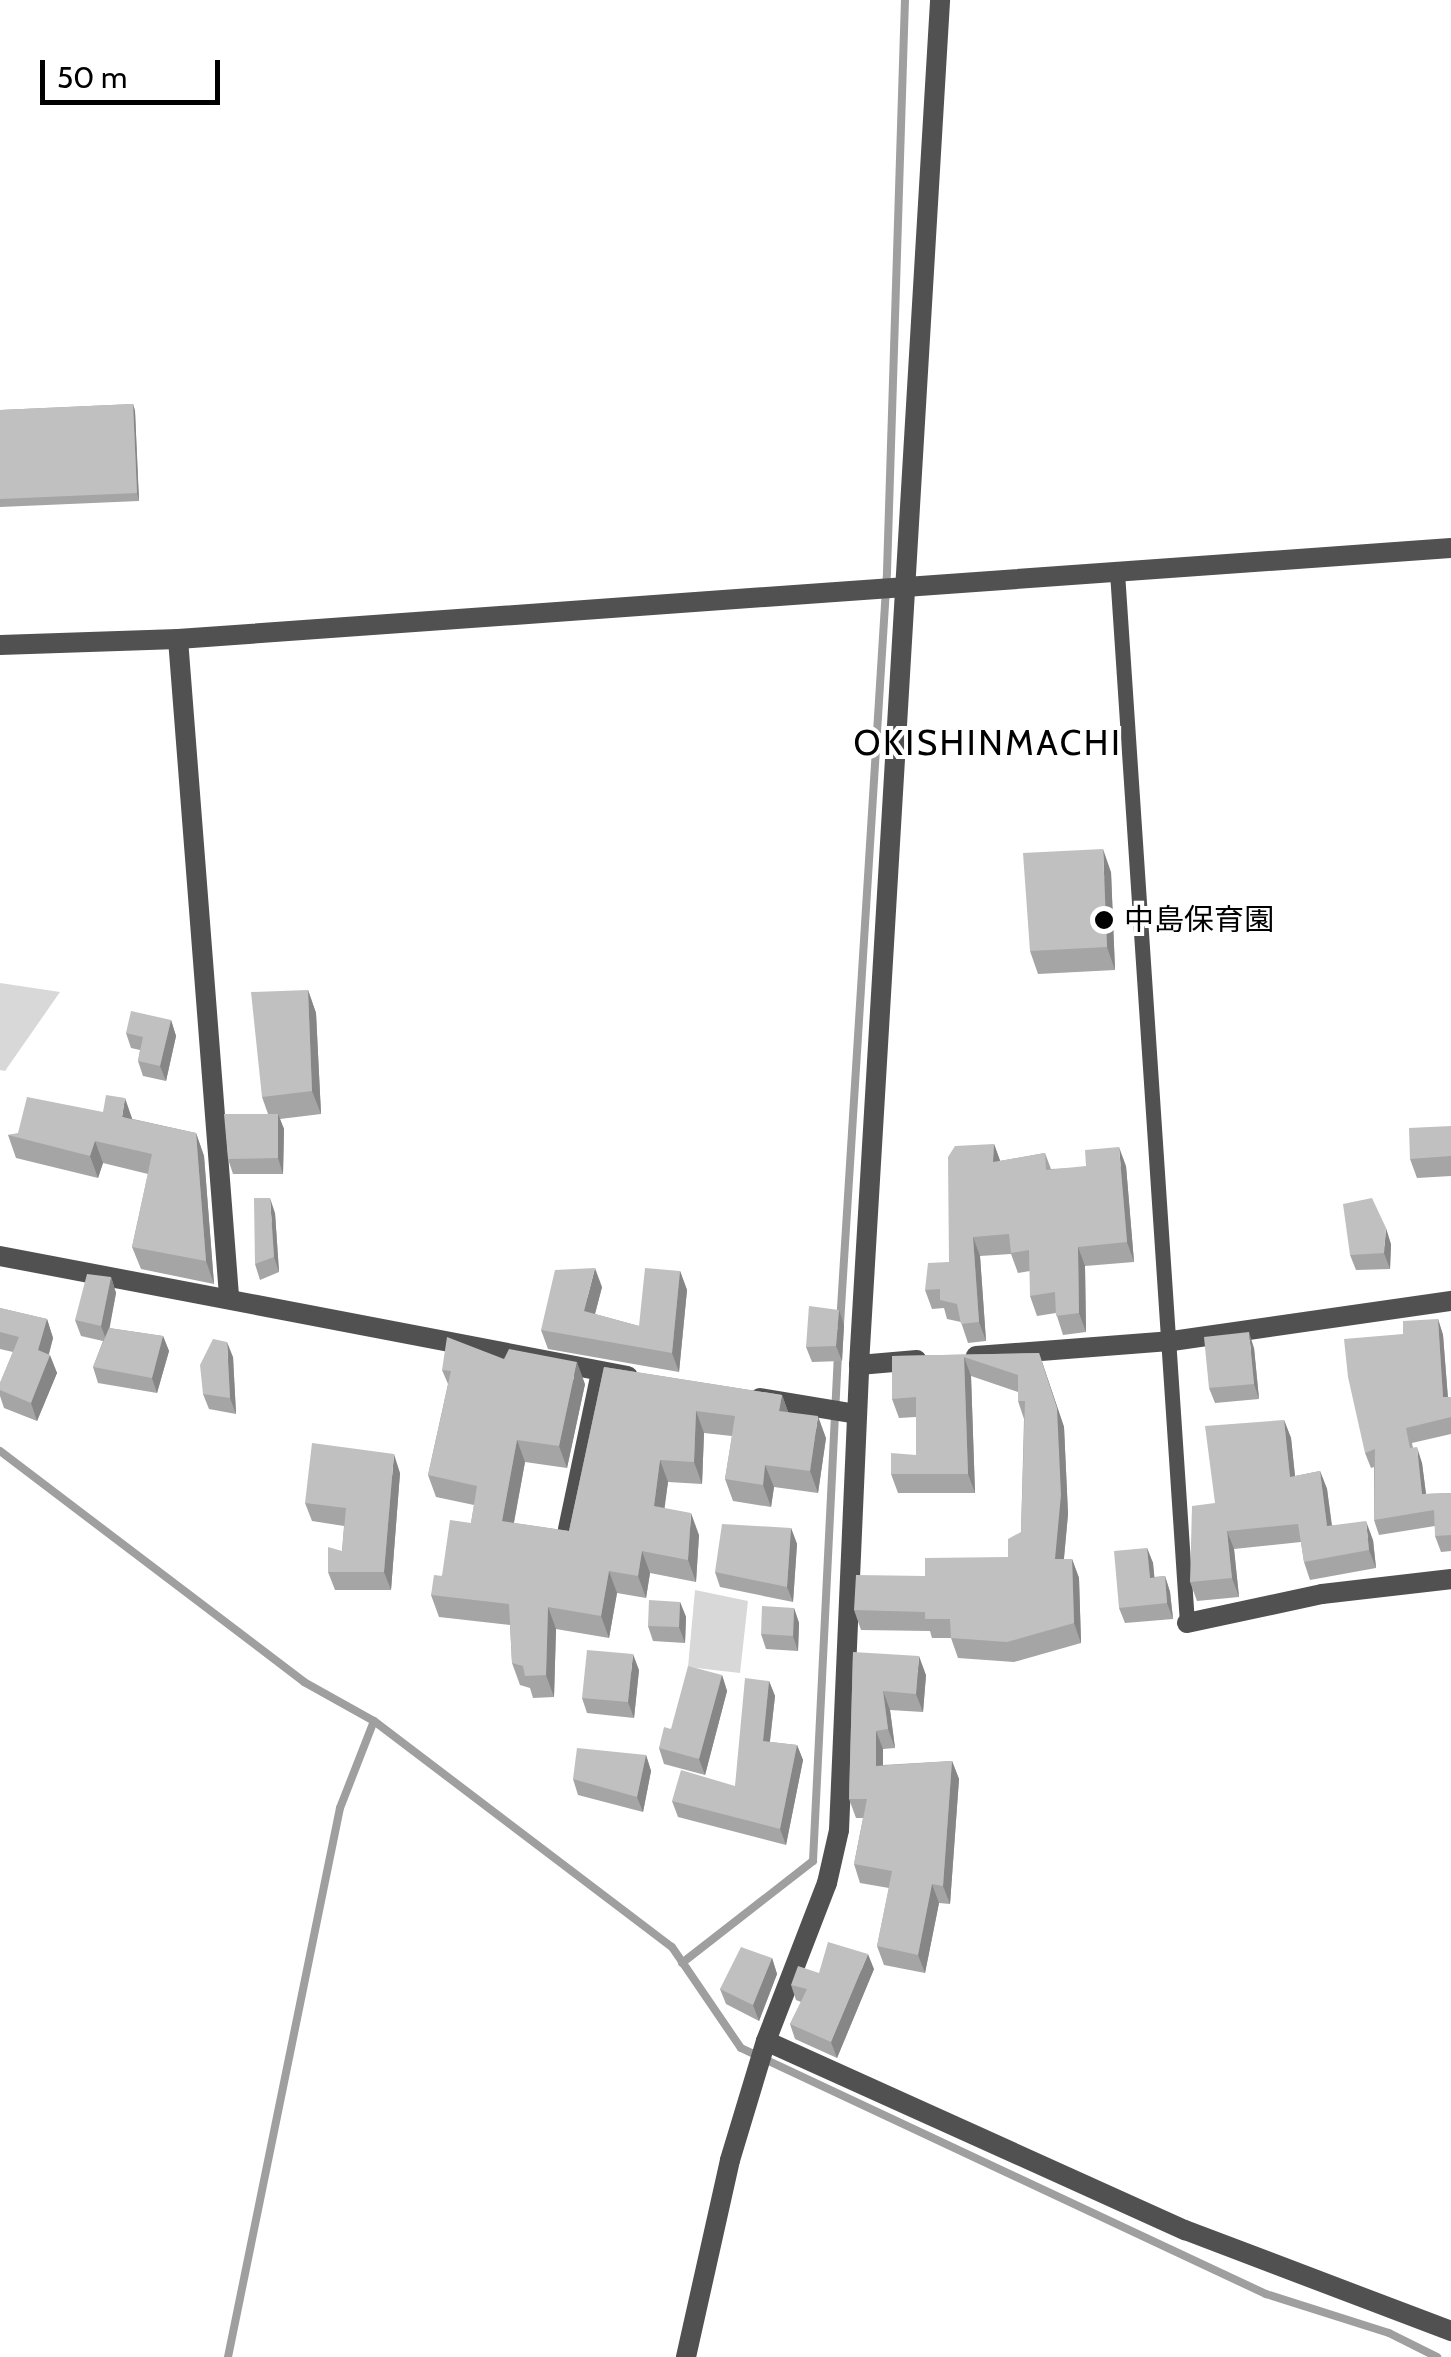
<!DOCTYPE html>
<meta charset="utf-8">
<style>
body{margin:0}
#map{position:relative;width:1451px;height:2357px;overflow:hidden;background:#fff;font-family:Cabin,"Noto Sans JP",sans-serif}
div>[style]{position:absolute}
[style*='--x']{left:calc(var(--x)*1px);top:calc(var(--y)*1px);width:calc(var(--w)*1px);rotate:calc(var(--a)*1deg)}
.green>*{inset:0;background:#d8d8d8}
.stream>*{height:8px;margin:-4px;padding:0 4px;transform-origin:4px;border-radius:4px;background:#9f9f9f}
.service>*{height:15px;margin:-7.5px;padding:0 7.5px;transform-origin:7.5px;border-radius:7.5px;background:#515151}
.minor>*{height:20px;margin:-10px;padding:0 10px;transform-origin:10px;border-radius:10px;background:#515151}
.wall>*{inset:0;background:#a5a5a5}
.shaded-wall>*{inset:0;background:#868686}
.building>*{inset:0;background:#c0c0c0}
.dots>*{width:28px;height:28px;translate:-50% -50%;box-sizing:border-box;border:5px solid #fff;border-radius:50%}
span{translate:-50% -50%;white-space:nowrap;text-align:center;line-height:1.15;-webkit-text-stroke:8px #fff;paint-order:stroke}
.poi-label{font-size:30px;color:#000}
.left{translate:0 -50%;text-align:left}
.quarter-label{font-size:35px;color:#000;letter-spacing:2.5px}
.scale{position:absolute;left:40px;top:60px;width:180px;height:45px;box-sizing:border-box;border:5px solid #000;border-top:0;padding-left:12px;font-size:30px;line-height:35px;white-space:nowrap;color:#000;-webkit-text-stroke:8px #fff;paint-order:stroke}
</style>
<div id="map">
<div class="green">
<div style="clip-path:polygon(0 983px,60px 992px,5px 1071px,0 1070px)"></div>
<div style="clip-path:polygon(695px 1590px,748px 1601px,740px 1673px,688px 1667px)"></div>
</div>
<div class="stream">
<div style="--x:840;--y:1324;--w:753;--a:-86.42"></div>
<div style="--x:887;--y:572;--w:572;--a:-88.2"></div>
<div style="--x:0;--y:1451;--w:382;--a:37.2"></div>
<div style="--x:304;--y:1682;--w:80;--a:29.1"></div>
<div style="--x:374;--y:1721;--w:374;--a:37.2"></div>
<div style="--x:672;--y:1947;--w:122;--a:55.7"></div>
<div style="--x:741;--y:2048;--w:580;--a:25.11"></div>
<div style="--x:1266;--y:2294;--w:129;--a:17.6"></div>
<div style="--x:1389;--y:2333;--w:54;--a:26.6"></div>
<div style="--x:682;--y:1963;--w:166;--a:-37.9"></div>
<div style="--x:813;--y:1861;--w:509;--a:-87.18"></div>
<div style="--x:228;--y:2357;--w:560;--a:-78.47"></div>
<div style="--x:340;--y:1808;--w:93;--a:-68.7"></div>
</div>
<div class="service">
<div style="--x:1117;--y:572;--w:1053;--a:86.19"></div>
</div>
<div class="minor">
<div style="--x:178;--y:639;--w:659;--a:85.56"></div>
<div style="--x:0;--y:645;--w:178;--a:-1.9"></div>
<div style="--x:178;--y:639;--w:1276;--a:-4.09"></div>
<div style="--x:0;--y:1256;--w:639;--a:10.82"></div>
<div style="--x:976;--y:1356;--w:197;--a:-4.4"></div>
<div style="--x:1172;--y:1341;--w:282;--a:-8.2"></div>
<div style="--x:859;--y:1365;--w:58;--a:-4.9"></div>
<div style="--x:760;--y:1398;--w:98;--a:9.4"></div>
<div style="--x:568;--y:1529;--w:159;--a:-78.1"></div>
<div style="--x:1187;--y:1623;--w:138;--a:-12.1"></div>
<div style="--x:1322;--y:1594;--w:130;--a:-6.6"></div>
<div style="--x:766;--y:2041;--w:460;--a:24.3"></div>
<div style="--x:1185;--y:2230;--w:285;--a:20.8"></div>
<div style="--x:686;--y:2357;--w:202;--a:-77.4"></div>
<div style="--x:730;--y:2160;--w:124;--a:-73.2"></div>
<div style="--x:766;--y:2041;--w:169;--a:-68.9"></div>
<div style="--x:827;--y:1883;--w:54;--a:-77.2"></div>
<div style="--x:839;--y:1830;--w:465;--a:-87.5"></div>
<div style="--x:859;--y:1365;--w:1367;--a:-86.6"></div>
</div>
<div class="wall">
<div style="clip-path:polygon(133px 404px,135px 411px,139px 501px,0 507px,0 410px)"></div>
<div style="clip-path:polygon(1111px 872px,1115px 970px,1038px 974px,1030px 951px)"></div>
<div style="clip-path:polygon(308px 990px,316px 1013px,321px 1114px,280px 1119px,284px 1129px,283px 1174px,233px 1174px,228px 1159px,268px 1114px,262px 1097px)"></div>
<div style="clip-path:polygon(171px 1020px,176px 1036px,166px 1081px,143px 1076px,138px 1061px,140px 1050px,131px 1048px,126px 1033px)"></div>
<div style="clip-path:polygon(133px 1119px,196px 1133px,204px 1156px,214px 1284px,141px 1269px,132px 1247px,148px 1174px,103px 1163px,98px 1178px,16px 1158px,8px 1135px)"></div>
<div style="clip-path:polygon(1451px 1126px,1451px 1176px,1417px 1178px,1410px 1159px)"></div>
<div style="clip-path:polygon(994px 1144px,1000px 1161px,1045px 1153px,1051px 1169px,1126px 1166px,1134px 1262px,1085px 1266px,1086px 1332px,1063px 1335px,1056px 1313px,1037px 1316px,1030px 1296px,1030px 1271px,1018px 1273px,1011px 1254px,980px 1256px,986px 1341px,968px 1343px,961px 1322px,947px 1319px,944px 1308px,932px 1309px,925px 1290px,949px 1262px)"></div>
<div style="clip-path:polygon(275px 1213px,279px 1272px,260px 1280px,255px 1264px)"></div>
<div style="clip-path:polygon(1391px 1244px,1390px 1269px,1356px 1270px,1350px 1255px)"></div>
<div style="clip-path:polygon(680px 1271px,687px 1290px,679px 1372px,548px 1349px,541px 1330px,602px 1287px,595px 1314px,639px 1326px)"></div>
<div style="clip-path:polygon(111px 1277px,116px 1293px,109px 1328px,163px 1336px,169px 1351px,157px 1393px,98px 1383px,93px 1367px,103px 1341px,81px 1336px,75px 1320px)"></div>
<div style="clip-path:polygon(0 1308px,47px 1319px,53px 1338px,49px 1354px,57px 1373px,37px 1421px,4px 1408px,0 1396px,0 1383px,13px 1352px,0 1349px)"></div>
<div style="clip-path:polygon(1438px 1319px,1443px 1335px,1448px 1397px,1451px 1397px,1451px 1434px,1412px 1443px,1413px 1448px,1422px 1463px,1426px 1494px,1451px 1493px,1451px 1551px,1441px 1552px,1435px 1536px,1435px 1526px,1379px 1535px,1374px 1520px,1374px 1467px,1371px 1468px,1365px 1453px,1403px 1334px)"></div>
<div style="clip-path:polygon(844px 1325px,842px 1361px,812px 1362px,806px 1347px)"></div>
<div style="clip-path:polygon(1254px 1348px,1259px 1399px,1215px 1403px,1209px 1388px)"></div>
<div style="clip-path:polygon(1039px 1353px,1064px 1427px,1068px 1514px,1064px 1559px,1072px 1559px,1079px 1578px,1081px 1643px,1014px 1662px,958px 1658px,951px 1638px,932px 1638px,930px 1631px,861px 1630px,854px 1610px,925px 1576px,1008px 1557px,1021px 1532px,1024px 1419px,1018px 1401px,1018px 1392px,971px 1376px,975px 1493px,898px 1493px,891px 1474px,916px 1455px,916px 1417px,899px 1418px,892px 1399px,892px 1356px)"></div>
<div style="clip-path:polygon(233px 1357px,236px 1414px,209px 1409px,203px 1394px)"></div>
<div style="clip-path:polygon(504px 1359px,585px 1384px,567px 1468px,525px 1462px,514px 1523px,569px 1531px,604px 1367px,782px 1395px,788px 1412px,826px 1438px,818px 1493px,774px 1487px,771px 1507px,733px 1501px,725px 1479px,732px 1436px,704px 1433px,702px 1484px,668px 1482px,664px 1508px,699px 1535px,696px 1582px,650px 1573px,646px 1598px,617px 1593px,609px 1638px,556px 1629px,554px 1697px,533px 1698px,530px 1688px,520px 1685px,512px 1663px,510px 1625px,439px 1617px,431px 1595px,471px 1523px,474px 1505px,436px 1497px,428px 1475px,448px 1384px,442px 1370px)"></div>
<div style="clip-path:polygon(1284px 1420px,1291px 1438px,1295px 1476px,1320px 1471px,1327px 1489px,1332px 1525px,1373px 1540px,1376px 1568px,1310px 1580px,1304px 1562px,1301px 1542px,1234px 1549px,1239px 1597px,1197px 1601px,1190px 1582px,1215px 1503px)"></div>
<div style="clip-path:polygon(400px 1473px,391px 1590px,335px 1590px,328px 1572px,342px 1551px,344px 1526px,312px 1521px,305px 1503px)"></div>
<div style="clip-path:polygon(791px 1528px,797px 1544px,793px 1602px,720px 1587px,715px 1572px)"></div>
<div style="clip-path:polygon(1147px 1548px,1153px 1563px,1154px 1577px,1165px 1576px,1170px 1592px,1173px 1619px,1125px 1623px,1119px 1608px)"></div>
<div style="clip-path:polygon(680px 1602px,686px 1617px,685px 1643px,653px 1641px,648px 1626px)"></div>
<div style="clip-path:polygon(794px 1608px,799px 1623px,798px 1651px,766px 1649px,761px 1634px)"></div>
<div style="clip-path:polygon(853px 1652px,926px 1675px,923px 1712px,890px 1710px,895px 1748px,883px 1749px,883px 1765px,952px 1761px,959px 1779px,950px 1904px,939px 1903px,925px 1973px,884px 1965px,877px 1946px,889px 1888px,860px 1883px,854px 1864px,863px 1818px,856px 1818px,849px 1799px)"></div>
<div style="clip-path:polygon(639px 1670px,634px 1718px,587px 1713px,582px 1698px)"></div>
<div style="clip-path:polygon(722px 1675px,727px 1691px,705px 1775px,664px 1764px,659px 1748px,671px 1729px)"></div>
<div style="clip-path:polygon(769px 1681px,775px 1696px,770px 1742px,797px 1745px,803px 1760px,786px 1845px,678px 1817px,672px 1801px,735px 1786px)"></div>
<div style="clip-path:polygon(646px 1755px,651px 1771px,643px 1812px,578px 1795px,573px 1779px)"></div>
<div style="clip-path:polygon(772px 1958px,777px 1974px,759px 2021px,726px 2004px,720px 1989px)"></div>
<div style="clip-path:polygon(874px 1969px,837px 2058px,795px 2039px,790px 2024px,801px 2002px,796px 2000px,791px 1985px,819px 1973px)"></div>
</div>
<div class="shaded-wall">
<div style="clip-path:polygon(133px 404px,135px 411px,139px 501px,137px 493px)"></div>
<div style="clip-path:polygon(1103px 849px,1111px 872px,1115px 970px,1107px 947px)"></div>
<div style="clip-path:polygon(308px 990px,316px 1013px,321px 1114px,312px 1091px)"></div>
<div style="clip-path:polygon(171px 1020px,176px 1036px,166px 1081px,160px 1066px)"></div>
<div style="clip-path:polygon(125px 1098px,133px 1121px,122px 1117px)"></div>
<div style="clip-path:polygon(278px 1114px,284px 1129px,283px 1174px,278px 1158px)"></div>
<div style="clip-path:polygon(196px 1133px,204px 1156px,214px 1284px,206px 1261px)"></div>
<div style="clip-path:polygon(95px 1141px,103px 1163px,98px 1178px,90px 1156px)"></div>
<div style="clip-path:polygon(994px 1144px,1001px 1163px,993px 1162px)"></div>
<div style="clip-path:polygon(1119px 1147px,1126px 1166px,1134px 1262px,1127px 1242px)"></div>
<div style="clip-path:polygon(270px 1198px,275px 1213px,279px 1272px,274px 1257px)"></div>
<div style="clip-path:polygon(1386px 1228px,1391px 1244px,1390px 1269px,1384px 1253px)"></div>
<div style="clip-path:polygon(973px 1237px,980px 1256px,986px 1341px,979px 1322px)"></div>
<div style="clip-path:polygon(1078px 1247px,1085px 1266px,1086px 1332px,1079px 1313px)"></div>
<div style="clip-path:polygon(595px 1268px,602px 1287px,591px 1329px,584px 1311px)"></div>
<div style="clip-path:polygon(680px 1271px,687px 1290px,679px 1372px,672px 1353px)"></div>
<div style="clip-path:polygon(111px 1277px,116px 1293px,107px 1342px,101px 1326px)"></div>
<div style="clip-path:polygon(839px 1310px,844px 1325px,842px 1361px,836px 1346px)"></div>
<div style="clip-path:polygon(47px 1319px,53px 1338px,46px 1364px,50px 1355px,57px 1373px,37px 1421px,31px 1403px,38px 1350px)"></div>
<div style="clip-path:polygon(1438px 1319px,1443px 1335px,1449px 1413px,1443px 1397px)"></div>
<div style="clip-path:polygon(1249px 1332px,1254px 1348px,1259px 1399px,1254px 1384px)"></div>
<div style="clip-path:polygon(163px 1336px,169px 1351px,157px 1393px,152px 1378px)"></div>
<div style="clip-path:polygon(227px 1342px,233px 1357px,236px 1414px,230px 1398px)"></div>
<div style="clip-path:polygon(1039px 1353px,1064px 1427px,1068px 1514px,1062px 1578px,1055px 1559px)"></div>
<div style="clip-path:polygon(964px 1357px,971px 1376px,975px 1493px,968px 1474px)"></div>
<div style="clip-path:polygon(577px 1362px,585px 1384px,567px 1468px,559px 1446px)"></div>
<div style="clip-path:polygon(782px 1395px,790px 1417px,779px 1411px)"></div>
<div style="clip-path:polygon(696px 1411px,704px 1433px,702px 1484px,694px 1462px)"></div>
<div style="clip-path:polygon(818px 1416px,826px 1438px,818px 1493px,810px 1471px)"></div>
<div style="clip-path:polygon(1284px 1420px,1291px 1438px,1297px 1495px,1290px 1477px)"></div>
<div style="clip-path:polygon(517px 1440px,525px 1462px,510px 1543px,502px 1521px)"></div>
<div style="clip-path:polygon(1417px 1447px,1422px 1463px,1428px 1510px,1422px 1494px)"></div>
<div style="clip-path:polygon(394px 1454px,400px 1473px,391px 1590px,384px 1572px)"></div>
<div style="clip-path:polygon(660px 1460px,668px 1482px,662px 1528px,654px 1506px)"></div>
<div style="clip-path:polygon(765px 1465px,774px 1487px,771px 1507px,763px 1485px)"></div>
<div style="clip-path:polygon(1320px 1471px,1327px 1489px,1334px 1544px,1327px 1526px)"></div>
<div style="clip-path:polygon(691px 1513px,699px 1535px,696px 1582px,688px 1560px)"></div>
<div style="clip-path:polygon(1366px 1521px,1373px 1540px,1376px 1568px,1369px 1550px)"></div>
<div style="clip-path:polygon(791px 1528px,797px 1544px,793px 1602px,787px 1587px)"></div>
<div style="clip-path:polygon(1227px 1531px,1234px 1549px,1239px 1597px,1232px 1578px)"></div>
<div style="clip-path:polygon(1147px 1548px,1153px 1563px,1156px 1593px,1150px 1578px)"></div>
<div style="clip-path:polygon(642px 1551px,650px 1573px,646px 1598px,638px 1576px)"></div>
<div style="clip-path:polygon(1072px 1559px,1079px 1578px,1081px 1643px,1074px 1623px)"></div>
<div style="clip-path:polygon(609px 1571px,617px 1593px,609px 1638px,601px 1616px)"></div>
<div style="clip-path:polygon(1165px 1576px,1170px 1592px,1173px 1619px,1167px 1603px)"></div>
<div style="clip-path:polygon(680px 1602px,686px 1617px,685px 1643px,679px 1627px)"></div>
<div style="clip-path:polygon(548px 1607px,556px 1629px,554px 1697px,546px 1675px)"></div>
<div style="clip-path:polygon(794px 1608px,799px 1623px,798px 1651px,793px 1636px)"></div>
<div style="clip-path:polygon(633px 1654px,639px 1670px,634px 1718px,628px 1702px)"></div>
<div style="clip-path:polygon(919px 1656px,926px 1675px,923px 1712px,916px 1694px)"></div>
<div style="clip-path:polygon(722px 1675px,727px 1691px,705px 1775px,699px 1759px)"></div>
<div style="clip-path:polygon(769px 1681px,775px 1696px,768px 1756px,763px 1741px)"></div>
<div style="clip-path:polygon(883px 1691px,890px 1710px,895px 1748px,888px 1729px)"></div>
<div style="clip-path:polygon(876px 1731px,883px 1749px,883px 1784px,876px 1766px)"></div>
<div style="clip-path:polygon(797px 1745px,803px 1760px,786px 1845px,780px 1829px)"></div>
<div style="clip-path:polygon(646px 1755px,651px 1771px,643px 1812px,637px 1797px)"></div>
<div style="clip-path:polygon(952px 1761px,959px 1779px,950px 1904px,943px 1886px)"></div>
<div style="clip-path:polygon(932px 1884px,939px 1903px,925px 1973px,918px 1955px)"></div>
<div style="clip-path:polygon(868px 1954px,874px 1969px,837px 2058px,831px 2042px)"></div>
<div style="clip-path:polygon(772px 1958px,777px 1974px,759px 2021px,753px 2005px)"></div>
</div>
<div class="building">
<div style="clip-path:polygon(133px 404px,137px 493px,0 499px,0 410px)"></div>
<div style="clip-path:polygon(1103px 849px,1107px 947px,1030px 951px,1023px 853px)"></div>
<div style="clip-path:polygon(308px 990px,312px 1091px,262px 1097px,251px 992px)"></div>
<div style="clip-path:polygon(131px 1011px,171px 1020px,160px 1066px,138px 1061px,143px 1037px,126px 1033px)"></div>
<div style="clip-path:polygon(106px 1095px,125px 1098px,122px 1117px,196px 1133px,206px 1261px,132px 1247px,152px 1154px,95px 1141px,90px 1156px,8px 1135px,18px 1133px,27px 1097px,103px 1112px)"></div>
<div style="clip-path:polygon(224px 1114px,278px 1114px,278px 1158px,228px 1159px)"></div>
<div style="clip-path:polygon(1451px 1126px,1451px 1156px,1410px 1159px,1409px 1128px)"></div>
<div style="clip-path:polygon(994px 1144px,993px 1162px,1045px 1153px,1046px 1170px,1086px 1166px,1085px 1150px,1119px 1147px,1127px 1242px,1078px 1247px,1079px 1313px,1056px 1316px,1055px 1292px,1030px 1296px,1029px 1250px,1011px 1253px,1009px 1234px,973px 1237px,979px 1322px,961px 1324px,957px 1304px,940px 1300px,940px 1289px,925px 1290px,928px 1263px,949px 1262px,948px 1157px,955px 1146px)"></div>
<div style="clip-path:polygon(254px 1198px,270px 1198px,274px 1257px,255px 1264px)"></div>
<div style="clip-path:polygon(1372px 1198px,1386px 1228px,1384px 1253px,1350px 1255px,1343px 1204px)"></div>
<div style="clip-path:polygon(595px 1268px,584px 1311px,639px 1326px,645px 1268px,680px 1271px,672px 1353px,541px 1330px,555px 1270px)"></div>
<div style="clip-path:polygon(87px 1274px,111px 1277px,101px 1326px,75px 1320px)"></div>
<div style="clip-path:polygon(809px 1306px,839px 1310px,836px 1346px,806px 1347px)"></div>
<div style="clip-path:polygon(0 1308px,47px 1319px,38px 1350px,50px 1355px,31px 1403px,0 1390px,0 1383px,19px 1337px,0 1332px)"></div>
<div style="clip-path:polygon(1438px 1319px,1443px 1397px,1451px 1397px,1451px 1417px,1406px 1428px,1410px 1448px,1417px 1447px,1422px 1494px,1451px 1493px,1451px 1535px,1435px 1536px,1434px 1510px,1374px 1520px,1375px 1449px,1365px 1453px,1348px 1377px,1344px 1339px,1403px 1334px,1403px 1321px)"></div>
<div style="clip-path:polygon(109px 1328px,163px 1336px,152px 1378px,93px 1367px)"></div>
<div style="clip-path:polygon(1249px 1332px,1254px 1384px,1209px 1388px,1204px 1337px)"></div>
<div style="clip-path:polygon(447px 1337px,504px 1359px,509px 1349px,577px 1362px,559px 1446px,517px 1440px,502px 1521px,569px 1531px,604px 1367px,782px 1395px,779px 1411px,818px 1416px,810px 1471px,765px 1465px,763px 1485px,725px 1479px,735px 1416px,696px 1411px,694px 1462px,660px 1460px,654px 1506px,691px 1513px,688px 1560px,642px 1551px,638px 1576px,609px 1571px,601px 1616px,548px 1607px,546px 1675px,525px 1676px,523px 1666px,512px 1663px,509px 1604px,431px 1595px,434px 1575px,442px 1576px,450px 1520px,471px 1523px,477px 1486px,428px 1475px,451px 1371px,442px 1370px)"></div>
<div style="clip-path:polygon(213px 1339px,227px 1342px,230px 1398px,203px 1394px,200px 1365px)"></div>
<div style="clip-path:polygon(1039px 1353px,1057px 1408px,1061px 1495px,1055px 1559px,1072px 1559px,1074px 1623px,1007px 1642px,951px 1638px,950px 1619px,925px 1619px,925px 1612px,854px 1610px,856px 1575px,925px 1576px,925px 1558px,1008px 1557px,1008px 1539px,1021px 1532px,1025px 1401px,1018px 1401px,1018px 1375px,964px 1357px,968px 1474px,891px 1474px,891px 1453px,916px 1455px,916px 1397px,892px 1399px,892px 1356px)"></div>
<div style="clip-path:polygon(1284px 1420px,1290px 1477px,1320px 1471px,1327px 1526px,1366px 1521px,1369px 1550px,1304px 1562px,1298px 1524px,1227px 1531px,1232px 1578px,1190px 1582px,1192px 1506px,1215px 1503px,1205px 1426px)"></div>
<div style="clip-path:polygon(312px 1443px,394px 1454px,384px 1572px,328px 1572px,328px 1547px,342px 1551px,346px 1508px,305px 1503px)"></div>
<div style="clip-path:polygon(722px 1524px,791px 1528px,787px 1587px,715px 1572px)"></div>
<div style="clip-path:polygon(1147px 1548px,1150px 1578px,1165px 1576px,1167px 1603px,1119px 1608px,1114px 1551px)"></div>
<div style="clip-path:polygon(649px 1600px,680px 1602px,679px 1627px,648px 1626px)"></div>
<div style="clip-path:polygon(762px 1606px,794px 1608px,793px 1636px,761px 1634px)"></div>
<div style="clip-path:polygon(587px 1650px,633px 1654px,628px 1702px,582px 1698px)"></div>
<div style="clip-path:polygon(853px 1652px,919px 1656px,916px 1694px,883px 1691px,888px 1729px,876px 1731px,876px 1766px,952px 1761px,943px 1886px,932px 1884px,918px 1955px,877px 1946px,892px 1871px,854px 1864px,867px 1799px,849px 1799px)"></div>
<div style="clip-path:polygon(688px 1666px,722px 1675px,699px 1759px,659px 1748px,664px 1727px,671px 1729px)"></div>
<div style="clip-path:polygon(745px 1678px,769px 1681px,763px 1741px,797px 1745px,780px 1829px,672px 1801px,681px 1770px,735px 1786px)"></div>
<div style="clip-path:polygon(577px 1748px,646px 1755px,637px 1797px,573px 1779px)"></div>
<div style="clip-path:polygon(828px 1942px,868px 1954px,831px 2042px,790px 2024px,807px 1989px,791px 1985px,798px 1966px,819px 1973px)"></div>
<div style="clip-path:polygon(741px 1947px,772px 1958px,753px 2005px,720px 1989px)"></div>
</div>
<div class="dots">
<div style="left:1104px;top:920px;background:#000"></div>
</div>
<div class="poi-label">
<span class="left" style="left:1124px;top:920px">中島保育園</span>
</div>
<div class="quarter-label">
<span style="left:988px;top:743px">OKISHINMACHI</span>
</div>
<div class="scale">50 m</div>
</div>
